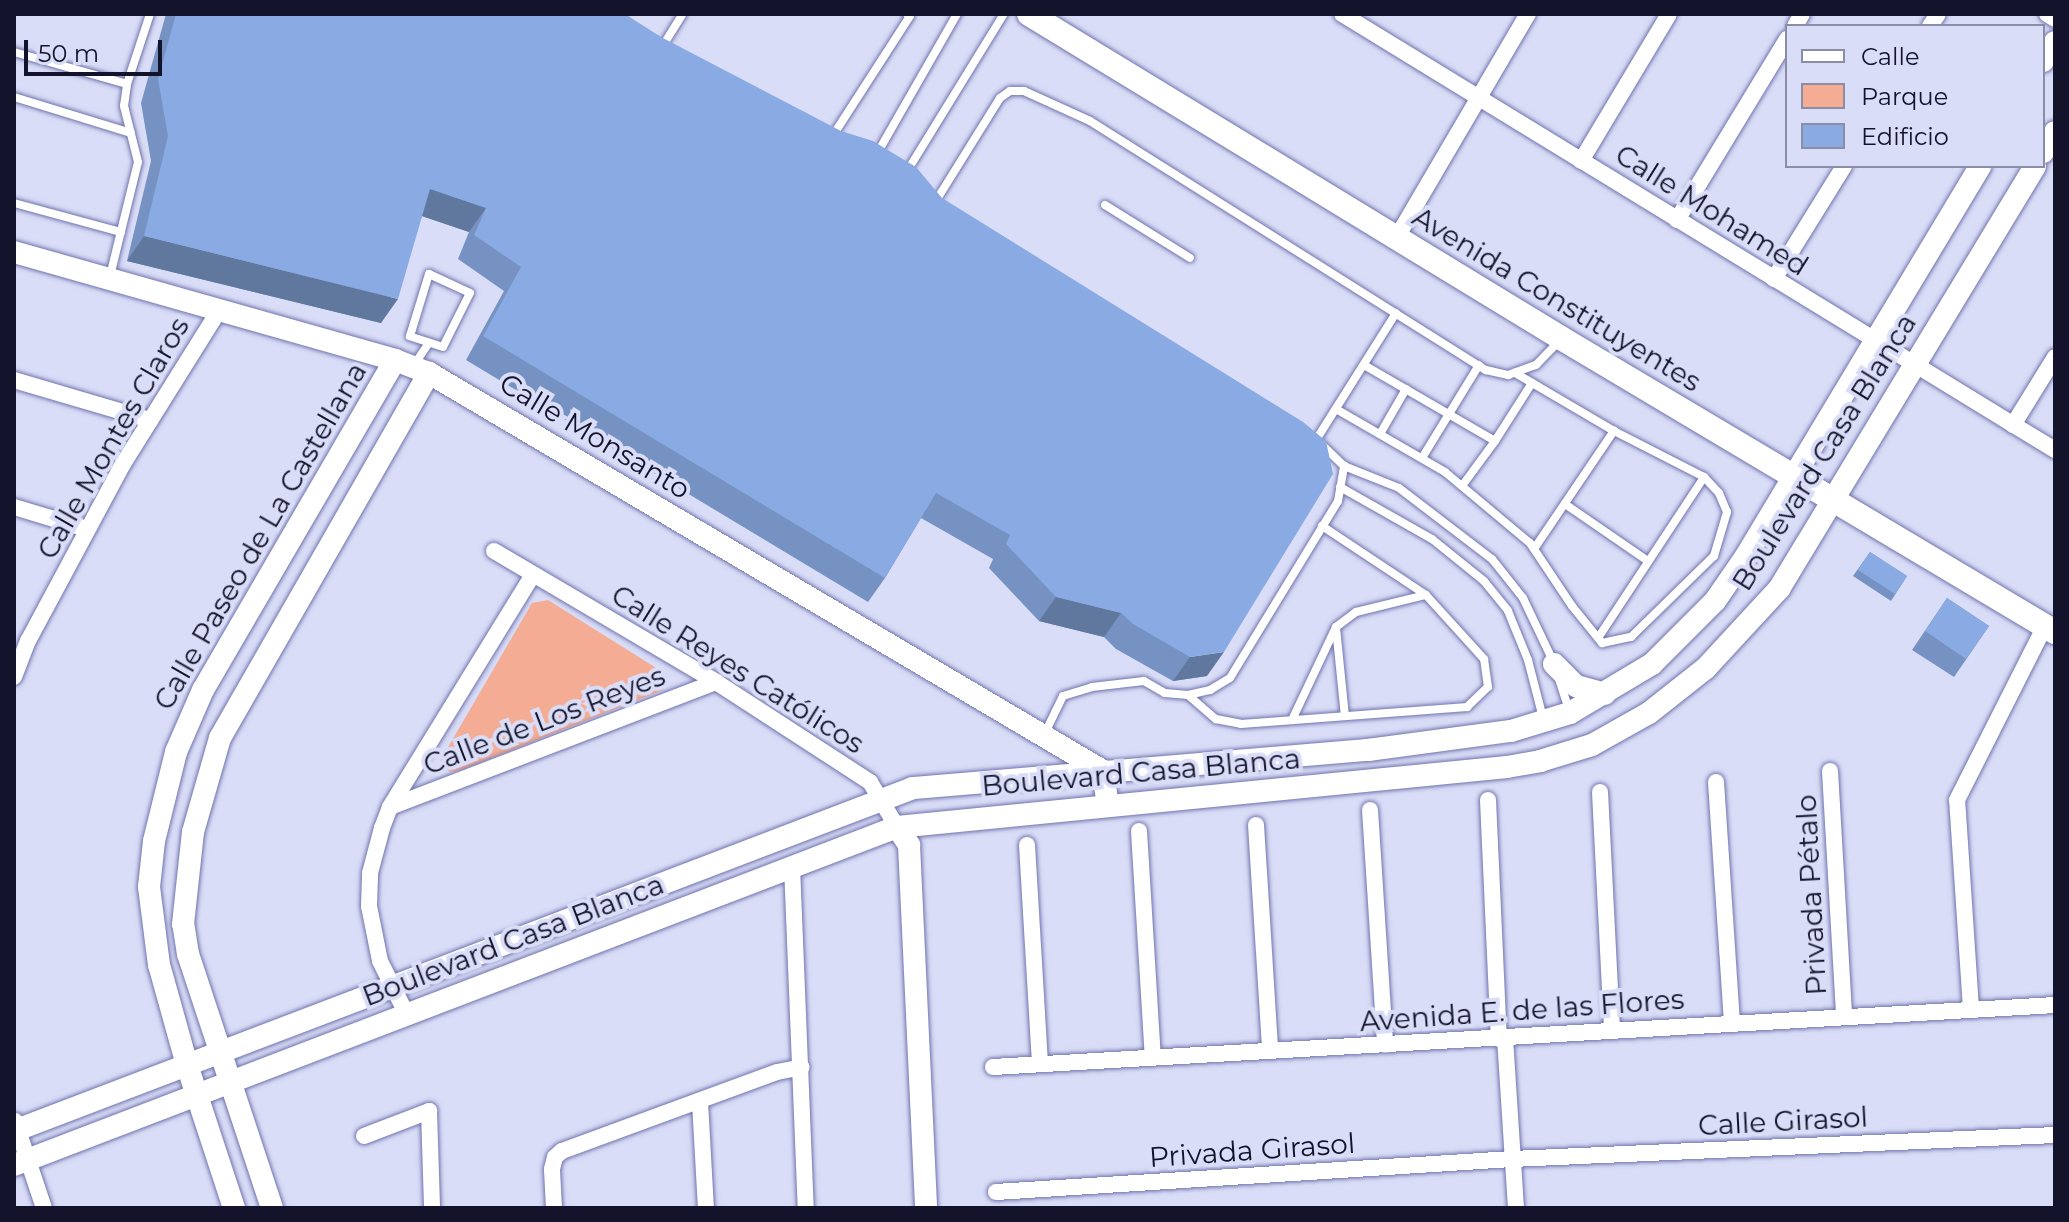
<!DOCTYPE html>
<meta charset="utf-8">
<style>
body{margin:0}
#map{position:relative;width:2069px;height:1222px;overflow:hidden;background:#daddf7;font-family:Montserrat,sans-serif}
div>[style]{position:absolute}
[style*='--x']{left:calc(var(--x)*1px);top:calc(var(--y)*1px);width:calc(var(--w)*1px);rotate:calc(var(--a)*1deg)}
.green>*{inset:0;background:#f4ad94}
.roads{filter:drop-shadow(0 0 2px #7074ae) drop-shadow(0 0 2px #7074ae)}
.service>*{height:8px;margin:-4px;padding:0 4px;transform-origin:4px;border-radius:4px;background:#fff}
.minor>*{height:16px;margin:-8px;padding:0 8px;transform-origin:8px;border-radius:8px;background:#fff}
.tertiary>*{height:22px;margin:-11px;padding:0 11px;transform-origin:11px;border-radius:11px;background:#fff}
.secondary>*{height:24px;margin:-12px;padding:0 12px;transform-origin:12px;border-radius:12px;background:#fff}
.wall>*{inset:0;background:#7692c2}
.shaded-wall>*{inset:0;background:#60779e}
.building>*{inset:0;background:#89aae2}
span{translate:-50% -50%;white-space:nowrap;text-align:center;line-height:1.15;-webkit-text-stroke:8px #daddf7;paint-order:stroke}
.street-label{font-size:28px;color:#13142b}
.frame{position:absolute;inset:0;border:16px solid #13142b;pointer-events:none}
.legend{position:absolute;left:1785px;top:24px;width:260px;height:144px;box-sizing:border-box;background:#daddf7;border:2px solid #8a8da5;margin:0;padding:10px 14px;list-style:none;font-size:24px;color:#13142b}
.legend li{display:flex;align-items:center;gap:16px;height:40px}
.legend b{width:40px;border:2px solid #8a8da5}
.scale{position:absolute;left:24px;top:40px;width:138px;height:36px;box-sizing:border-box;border:4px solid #13142b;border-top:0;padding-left:10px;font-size:24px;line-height:28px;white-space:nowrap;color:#13142b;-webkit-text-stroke:6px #daddf7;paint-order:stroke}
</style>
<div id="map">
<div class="green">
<div style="clip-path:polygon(548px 600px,661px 671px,666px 678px,663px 690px,464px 769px,451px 772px,444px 768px,440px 761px,532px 603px)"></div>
</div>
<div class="roads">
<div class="service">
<div style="--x:662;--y:47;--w:39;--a:-58"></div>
<div style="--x:14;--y:52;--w:117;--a:15.8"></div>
<div style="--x:14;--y:97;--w:122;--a:17.1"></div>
<div style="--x:832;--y:137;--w:144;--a:-57.2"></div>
<div style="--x:910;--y:16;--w:4;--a:-146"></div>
<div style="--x:878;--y:152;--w:159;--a:-60.2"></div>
<div style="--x:906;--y:173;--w:187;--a:-58.4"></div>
<div style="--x:939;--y:196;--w:115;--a:-58.1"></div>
<div style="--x:1000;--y:98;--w:12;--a:-35"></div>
<div style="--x:1010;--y:91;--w:14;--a:0"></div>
<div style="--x:1024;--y:91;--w:72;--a:24.4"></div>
<div style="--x:1090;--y:121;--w:468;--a:32.2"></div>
<div style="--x:1486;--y:370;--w:23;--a:13"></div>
<div style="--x:1508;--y:375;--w:30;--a:-20"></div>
<div style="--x:1536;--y:365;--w:32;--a:-46"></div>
<div style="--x:14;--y:203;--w:111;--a:15.2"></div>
<div style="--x:1105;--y:205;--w:100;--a:31.9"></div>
<div style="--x:429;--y:274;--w:45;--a:24.9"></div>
<div style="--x:470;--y:293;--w:60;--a:116.6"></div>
<div style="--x:443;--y:347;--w:35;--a:-162"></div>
<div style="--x:410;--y:336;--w:65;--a:-73"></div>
<div style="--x:110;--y:276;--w:117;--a:-76.2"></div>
<div style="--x:138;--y:162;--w:58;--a:-104"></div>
<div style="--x:124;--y:106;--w:22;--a:-82"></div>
<div style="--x:127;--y:84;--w:74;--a:-71.8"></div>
<div style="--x:414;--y:365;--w:27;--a:-56"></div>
<div style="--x:1364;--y:365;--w:151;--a:30.1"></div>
<div style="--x:1495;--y:441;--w:69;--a:-57.5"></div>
<div style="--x:1336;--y:409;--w:126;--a:30"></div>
<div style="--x:1445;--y:472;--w:111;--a:39.9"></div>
<div style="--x:1530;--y:543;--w:76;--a:56.3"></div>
<div style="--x:1572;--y:606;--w:48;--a:51"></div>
<div style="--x:1602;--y:643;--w:30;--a:-12"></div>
<div style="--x:1631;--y:637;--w:116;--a:-44.3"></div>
<div style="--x:1714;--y:556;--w:46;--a:-73.5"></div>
<div style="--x:1727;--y:512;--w:21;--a:-113"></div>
<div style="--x:1719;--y:493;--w:22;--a:-133"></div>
<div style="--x:1704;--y:477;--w:101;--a:-152.9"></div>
<div style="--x:1614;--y:431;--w:115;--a:-149.6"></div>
<div style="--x:1380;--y:434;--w:52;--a:-60"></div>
<div style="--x:1316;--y:440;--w:150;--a:-57.8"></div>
<div style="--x:1422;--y:458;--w:109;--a:-58.5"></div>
<div style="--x:1344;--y:466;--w:59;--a:21.8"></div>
<div style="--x:1399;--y:488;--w:117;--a:37.4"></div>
<div style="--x:1492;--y:559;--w:50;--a:51.5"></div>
<div style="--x:1523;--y:598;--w:72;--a:64.5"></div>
<div style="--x:1462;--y:486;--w:56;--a:-53.7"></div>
<div style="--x:1340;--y:487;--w:106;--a:29.5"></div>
<div style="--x:1432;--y:539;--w:67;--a:38.9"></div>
<div style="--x:1484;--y:581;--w:38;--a:51"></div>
<div style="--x:1508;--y:611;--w:53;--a:67.8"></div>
<div style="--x:1528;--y:660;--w:60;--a:75.5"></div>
<div style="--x:1565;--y:504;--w:101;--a:34.5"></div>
<div style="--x:1534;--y:549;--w:143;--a:-55.9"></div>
<div style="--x:1336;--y:628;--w:88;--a:84.2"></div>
<div style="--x:1598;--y:638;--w:193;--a:-56.6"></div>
<div style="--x:1559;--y:679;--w:35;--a:72"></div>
<div style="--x:1188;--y:695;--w:37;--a:41"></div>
<div style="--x:1216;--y:719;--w:25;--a:11"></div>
<div style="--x:1241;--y:724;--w:227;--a:-4.3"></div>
<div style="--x:1467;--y:707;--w:29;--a:-44"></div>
<div style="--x:1488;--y:687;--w:28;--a:-98"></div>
<div style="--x:1484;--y:659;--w:86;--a:-132.2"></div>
<div style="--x:1426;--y:595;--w:125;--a:-146.4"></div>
<div style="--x:1292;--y:720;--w:103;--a:-64.7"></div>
<div style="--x:1336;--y:627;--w:25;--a:-37"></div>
<div style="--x:1356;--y:612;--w:72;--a:-13.7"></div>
<div style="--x:1044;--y:735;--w:43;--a:-64"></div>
<div style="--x:1063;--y:696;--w:30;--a:-17"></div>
<div style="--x:1092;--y:687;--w:52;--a:-6.6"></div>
<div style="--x:1144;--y:681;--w:24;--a:30"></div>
<div style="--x:1165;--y:693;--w:23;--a:5"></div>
<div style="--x:1188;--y:695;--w:23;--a:-13"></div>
<div style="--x:1210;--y:690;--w:23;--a:-31"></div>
<div style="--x:1230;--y:678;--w:207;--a:-58.6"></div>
<div style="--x:1338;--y:501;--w:36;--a:-80"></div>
<div style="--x:1344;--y:466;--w:32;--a:-136"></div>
</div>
<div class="minor">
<div style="--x:1342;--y:14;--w:836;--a:31.45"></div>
<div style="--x:2047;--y:14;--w:9;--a:32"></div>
<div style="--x:1795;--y:26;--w:14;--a:-60"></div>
<div style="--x:1930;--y:26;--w:14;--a:-56"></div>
<div style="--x:1581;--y:161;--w:171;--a:-59.1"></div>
<div style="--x:1677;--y:220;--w:212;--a:-58.7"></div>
<div style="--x:1397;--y:237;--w:259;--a:-59.6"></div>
<div style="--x:1774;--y:279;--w:133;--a:-58.2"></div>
<div style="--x:14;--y:380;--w:142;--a:16.4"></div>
<div style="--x:2013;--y:425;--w:80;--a:-58.3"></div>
<div style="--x:14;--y:507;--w:76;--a:16.8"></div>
<div style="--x:494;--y:551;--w:258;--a:30.5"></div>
<div style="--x:716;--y:682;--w:184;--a:33"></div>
<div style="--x:870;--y:782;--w:52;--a:59"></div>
<div style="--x:14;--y:677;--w:39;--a:-69"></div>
<div style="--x:28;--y:641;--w:201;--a:-61.8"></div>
<div style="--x:123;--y:464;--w:179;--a:-58"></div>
<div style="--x:1830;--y:771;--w:245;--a:86.7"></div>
<div style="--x:1716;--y:782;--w:242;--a:86.2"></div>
<div style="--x:1600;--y:792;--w:238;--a:87.1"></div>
<div style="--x:1488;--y:800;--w:239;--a:87.4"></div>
<div style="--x:390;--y:807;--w:349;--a:-21"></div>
<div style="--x:1370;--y:810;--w:235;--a:86.3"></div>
<div style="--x:1256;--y:825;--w:225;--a:86.4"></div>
<div style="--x:1139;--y:831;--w:226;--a:86.5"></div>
<div style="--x:1027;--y:845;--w:219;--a:86.6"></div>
<div style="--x:792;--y:866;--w:342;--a:87.7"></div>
<div style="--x:1971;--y:1009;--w:209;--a:-93.8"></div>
<div style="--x:1957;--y:800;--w:195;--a:-63.2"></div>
<div style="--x:406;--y:1013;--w:58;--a:-116.6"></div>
<div style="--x:380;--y:961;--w:56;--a:-101.3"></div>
<div style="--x:369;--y:906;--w:33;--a:-88"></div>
<div style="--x:370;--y:873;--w:47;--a:-75.1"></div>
<div style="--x:382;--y:828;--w:22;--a:-69"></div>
<div style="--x:390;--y:807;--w:273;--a:-58.4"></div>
<div style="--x:1505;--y:1038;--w:170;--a:86.3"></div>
<div style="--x:993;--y:1067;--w:1064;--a:-3.34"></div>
<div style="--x:700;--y:1102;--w:106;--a:86.8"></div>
<div style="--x:15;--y:1121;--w:92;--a:71.6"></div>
<div style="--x:364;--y:1136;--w:70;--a:-21"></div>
<div style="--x:429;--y:1111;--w:97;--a:88.2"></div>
<div style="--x:996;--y:1192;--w:517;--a:-3.66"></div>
<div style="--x:1512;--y:1159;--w:544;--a:-2.53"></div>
<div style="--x:554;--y:1208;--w:39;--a:-93"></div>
<div style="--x:552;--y:1169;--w:12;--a:-76"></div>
<div style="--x:555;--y:1157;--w:9;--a:-41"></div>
<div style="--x:562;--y:1151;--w:229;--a:-20.2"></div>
<div style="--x:777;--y:1072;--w:25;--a:-11"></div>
</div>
<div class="tertiary">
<div style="--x:2043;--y:61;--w:22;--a:-58"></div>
<div style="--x:2043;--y:152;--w:23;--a:-59"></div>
<div style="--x:14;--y:252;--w:396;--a:15.8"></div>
<div style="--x:395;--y:360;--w:36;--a:21"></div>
<div style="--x:429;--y:373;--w:783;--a:30.56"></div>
<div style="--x:1103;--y:771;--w:34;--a:82"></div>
<div style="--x:1554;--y:664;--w:31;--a:45"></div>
<div style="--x:1576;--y:686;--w:30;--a:15"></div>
<div style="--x:897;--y:827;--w:22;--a:56"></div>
<div style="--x:909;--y:845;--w:363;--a:87.3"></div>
<div style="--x:14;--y:1131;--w:962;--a:-20.88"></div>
<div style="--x:913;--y:788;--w:457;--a:-4.8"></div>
<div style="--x:1368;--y:750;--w:144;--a:-7.6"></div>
<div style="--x:1511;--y:731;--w:62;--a:-17"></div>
<div style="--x:1570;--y:713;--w:96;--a:-30.9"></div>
<div style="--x:1652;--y:664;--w:89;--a:-45"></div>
<div style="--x:1715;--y:601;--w:55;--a:-55.4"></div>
<div style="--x:1746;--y:556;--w:455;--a:-59"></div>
<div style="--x:14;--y:1165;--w:945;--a:-20.95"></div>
<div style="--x:897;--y:827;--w:613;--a:-5.62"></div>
<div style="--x:1507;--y:767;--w:34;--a:-10"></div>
<div style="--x:1540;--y:761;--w:54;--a:-17.1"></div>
<div style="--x:1592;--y:745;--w:65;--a:-29.3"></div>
<div style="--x:1649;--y:713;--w:73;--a:-38.3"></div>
<div style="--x:1706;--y:668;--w:108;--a:-47.3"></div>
<div style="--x:1779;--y:589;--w:494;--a:-58.8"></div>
<div style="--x:234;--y:1208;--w:151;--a:-108.2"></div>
<div style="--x:187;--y:1065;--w:104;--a:-105.6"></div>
<div style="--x:159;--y:965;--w:79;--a:-97.3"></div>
<div style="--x:149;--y:887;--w:46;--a:-83.8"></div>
<div style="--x:154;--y:841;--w:92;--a:-76.1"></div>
<div style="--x:176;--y:752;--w:68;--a:-66.5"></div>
<div style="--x:203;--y:690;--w:382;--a:-59.8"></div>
<div style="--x:272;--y:1208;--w:268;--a:-108.3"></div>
<div style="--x:188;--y:954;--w:30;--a:-99"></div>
<div style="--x:183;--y:924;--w:93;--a:-83.8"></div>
<div style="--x:193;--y:832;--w:98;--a:-74"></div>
<div style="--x:220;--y:738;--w:421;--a:-60.2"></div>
</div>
<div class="secondary">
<div style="--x:1029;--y:14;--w:623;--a:31.34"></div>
<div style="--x:1561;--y:338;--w:575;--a:30.76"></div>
</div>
</div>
<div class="wall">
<div style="clip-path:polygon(166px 14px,625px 14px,1207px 676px,1173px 681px,1116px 649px,1104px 637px,1039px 621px,989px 568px,993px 559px,921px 518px,885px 578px,868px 602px,466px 360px,504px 291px,458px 259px,469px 232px,422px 216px,381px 323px,127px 261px,151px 161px,141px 103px)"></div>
<div style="clip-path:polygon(1870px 552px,1907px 576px,1891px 601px,1853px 576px)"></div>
<div style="clip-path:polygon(1947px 598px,1989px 626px,1954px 677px,1912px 650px)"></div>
</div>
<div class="shaded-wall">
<div style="clip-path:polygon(430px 189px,486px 208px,469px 232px,413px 213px)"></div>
<div style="clip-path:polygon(144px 236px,398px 299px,381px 323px,127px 261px)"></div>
<div style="clip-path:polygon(1056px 597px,1121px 613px,1104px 637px,1039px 621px)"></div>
<div style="clip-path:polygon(1224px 652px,1207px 676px,1173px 681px,1190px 657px)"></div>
</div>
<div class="building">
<div style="clip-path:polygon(176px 14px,625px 14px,661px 37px,841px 131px,873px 141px,916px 167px,942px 198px,1303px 422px,1326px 441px,1333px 474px,1224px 652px,1190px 657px,1133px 624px,1121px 613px,1056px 597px,1006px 544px,1010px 535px,936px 493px,885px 578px,483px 336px,521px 267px,474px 235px,486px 208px,430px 189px,398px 299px,144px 236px,168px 136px,158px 79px)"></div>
<div style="clip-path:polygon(1870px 552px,1907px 576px,1895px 594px,1858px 570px)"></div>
<div style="clip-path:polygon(1947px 598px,1989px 626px,1966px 659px,1925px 631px)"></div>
</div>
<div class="street-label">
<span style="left:1712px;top:210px;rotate:32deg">Calle Mohamed</span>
<span style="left:1557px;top:299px;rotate:31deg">Avenida Constituyentes</span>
<span style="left:595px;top:436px;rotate:31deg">Calle Monsanto</span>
<span style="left:113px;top:438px;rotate:-60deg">Calle Montes Claros</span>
<span style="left:1824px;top:452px;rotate:-58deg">Boulevard Casa Blanca</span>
<span style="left:260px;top:536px;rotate:-60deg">Calle Paseo de La Castellana</span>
<span style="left:738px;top:669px;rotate:32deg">Calle Reyes Católicos</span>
<span style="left:544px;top:720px;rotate:-21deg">Calle de Los Reyes</span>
<span style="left:1141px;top:772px;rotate:-5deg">Boulevard Casa Blanca</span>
<span style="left:1811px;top:895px;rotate:-93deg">Privada Pétalo</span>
<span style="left:513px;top:940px;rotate:-21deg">Boulevard Casa Blanca</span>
<span style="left:1522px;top:1010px;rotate:-4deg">Avenida E. de las Flores</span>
<span style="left:1783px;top:1121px;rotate:-3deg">Calle Girasol</span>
<span style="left:1252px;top:1150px;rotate:-4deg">Privada Girasol</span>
</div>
<div class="frame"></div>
<ul class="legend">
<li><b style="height:10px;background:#fff"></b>Calle</li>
<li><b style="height:22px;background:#f4ad94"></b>Parque</li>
<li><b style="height:22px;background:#89aae2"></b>Edificio</li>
</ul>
<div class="scale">50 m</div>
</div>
